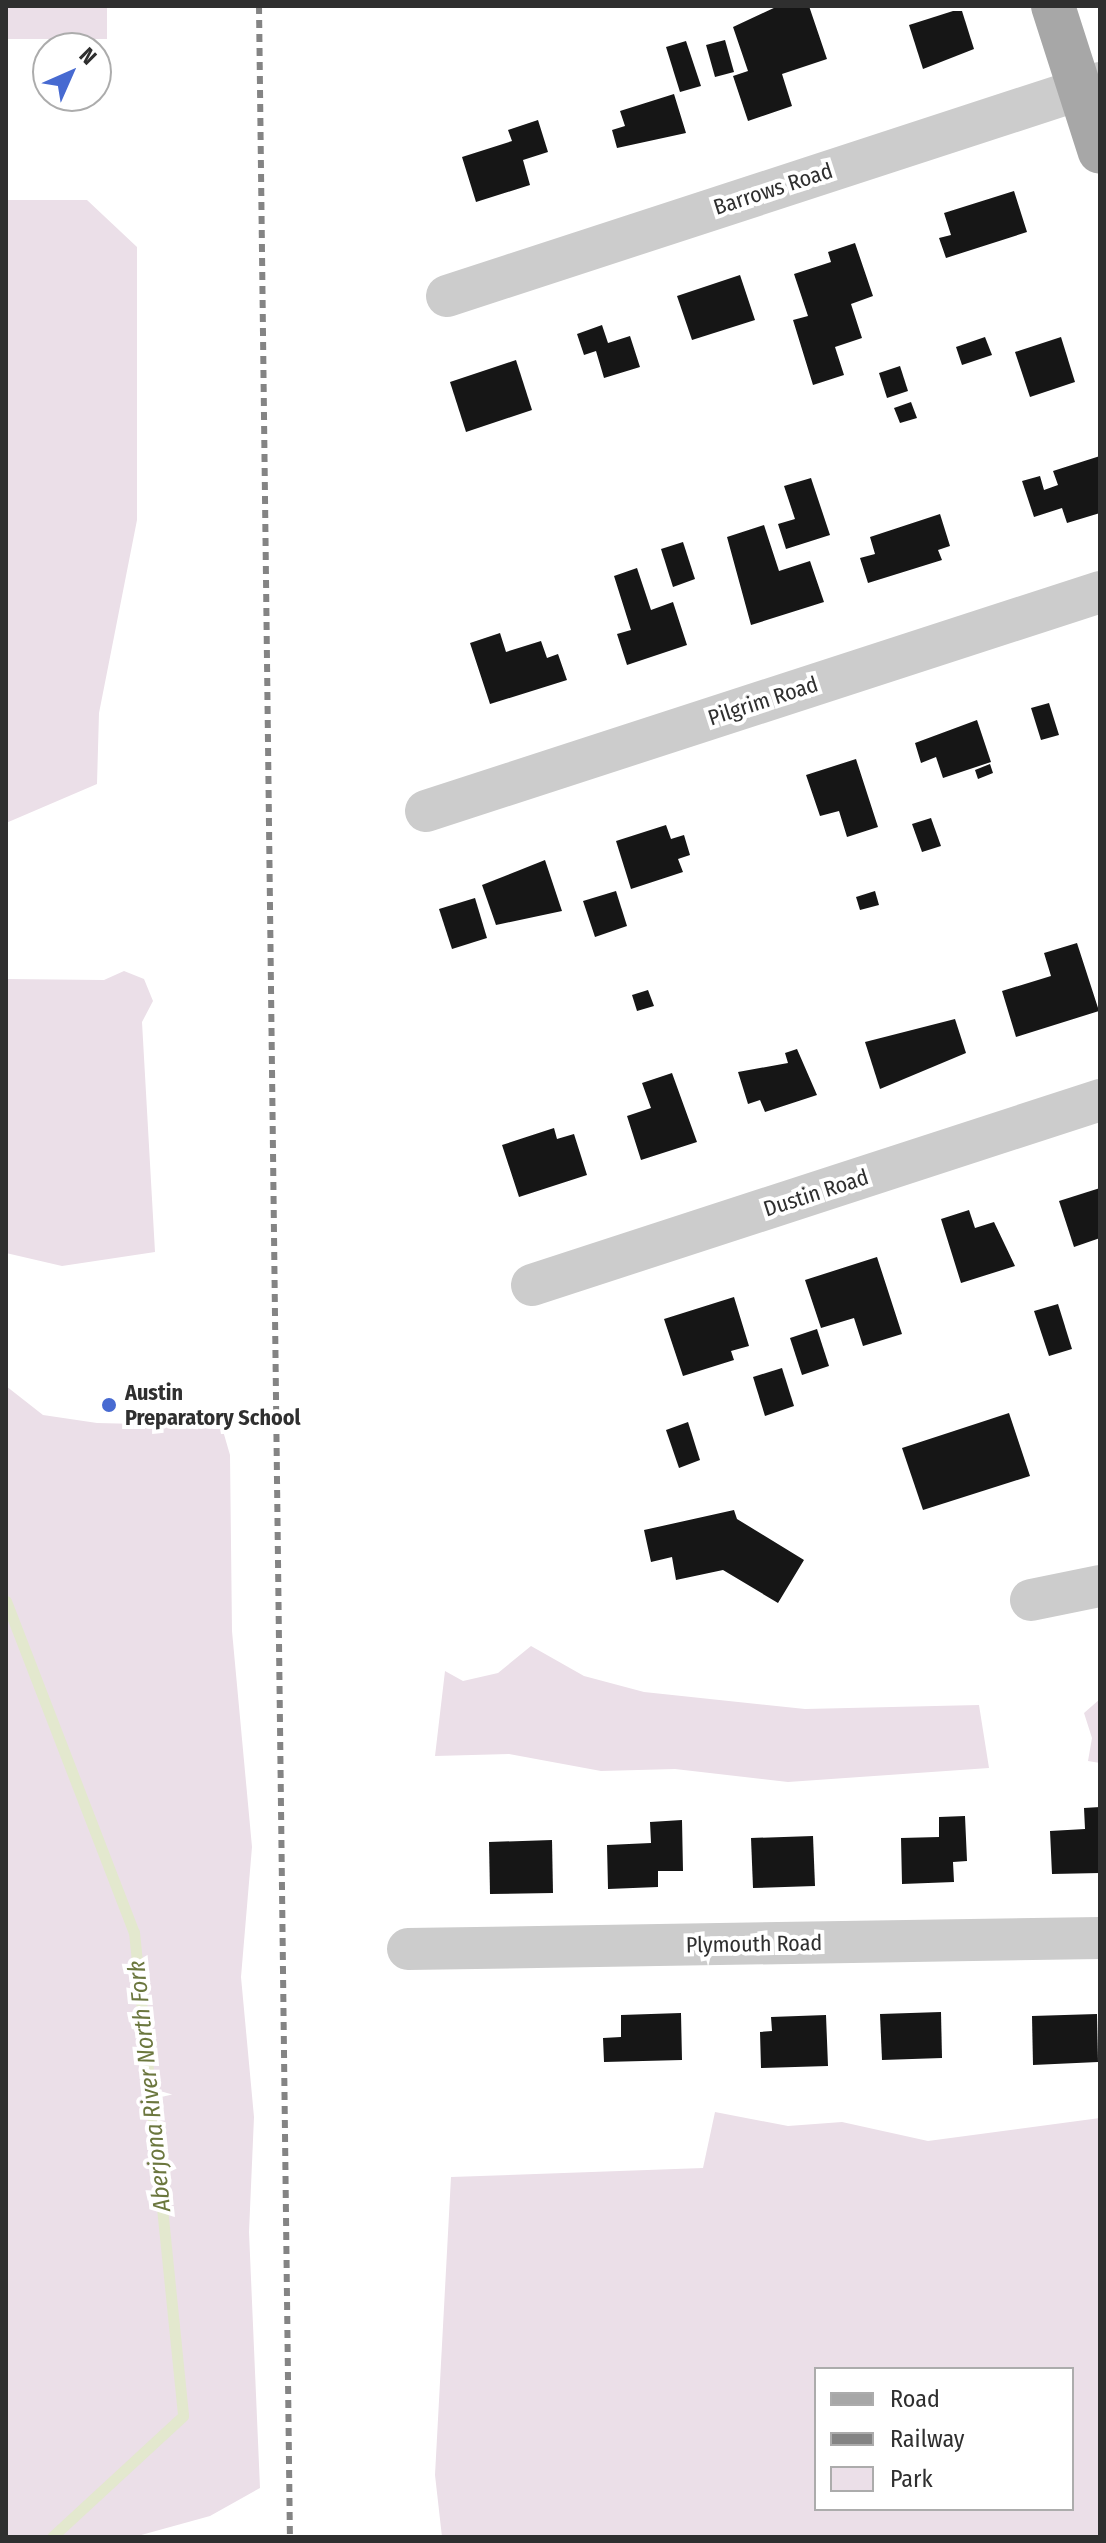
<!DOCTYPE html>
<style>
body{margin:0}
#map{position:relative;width:1106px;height:2543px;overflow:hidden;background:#fff;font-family:"Fira Sans Condensed",sans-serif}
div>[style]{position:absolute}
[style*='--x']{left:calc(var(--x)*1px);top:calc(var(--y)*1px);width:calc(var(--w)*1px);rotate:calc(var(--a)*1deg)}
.green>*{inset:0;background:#ebdfe8}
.stream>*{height:11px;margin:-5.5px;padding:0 5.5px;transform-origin:5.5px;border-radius:5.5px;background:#e3e8ce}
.building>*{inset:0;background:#161616}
.minor>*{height:42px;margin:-21px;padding:0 21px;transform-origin:21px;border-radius:21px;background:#ccc}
.major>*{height:44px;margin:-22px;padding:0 22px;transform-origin:22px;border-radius:22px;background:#a7a7a7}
.rail>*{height:6px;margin-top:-3px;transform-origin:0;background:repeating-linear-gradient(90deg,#848484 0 8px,transparent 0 14px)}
.dots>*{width:22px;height:22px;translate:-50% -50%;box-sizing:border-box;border:4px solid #fff;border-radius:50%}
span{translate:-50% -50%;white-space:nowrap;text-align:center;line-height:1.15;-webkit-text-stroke:8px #fff;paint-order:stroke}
.street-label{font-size:22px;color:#2f2f2f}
.poi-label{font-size:22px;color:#2f2f2f;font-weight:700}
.left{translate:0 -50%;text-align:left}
.water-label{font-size:24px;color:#6b773e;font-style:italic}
.frame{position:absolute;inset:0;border:8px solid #2f2f2f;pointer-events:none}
.legend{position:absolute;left:814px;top:2367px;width:260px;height:144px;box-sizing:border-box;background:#fff;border:2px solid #acacac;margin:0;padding:10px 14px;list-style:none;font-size:24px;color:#2f2f2f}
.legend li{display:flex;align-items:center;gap:16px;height:40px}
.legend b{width:40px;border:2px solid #acacac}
.north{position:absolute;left:32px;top:32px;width:80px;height:80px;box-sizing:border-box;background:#fff;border:2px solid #acacac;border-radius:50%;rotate:45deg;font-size:22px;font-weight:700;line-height:32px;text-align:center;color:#2f2f2f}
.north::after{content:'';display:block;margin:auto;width:28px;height:36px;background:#476ad1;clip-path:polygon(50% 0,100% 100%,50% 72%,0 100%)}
</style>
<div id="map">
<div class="green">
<div style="clip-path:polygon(6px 6px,107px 6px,107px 39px,6px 39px)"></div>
<div style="clip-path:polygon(6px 200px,87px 200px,137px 247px,137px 520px,99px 713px,97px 784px,6px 823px)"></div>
<div style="clip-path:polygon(124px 971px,144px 979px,153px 1001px,142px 1022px,155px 1252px,62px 1266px,6px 1253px,6px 979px,104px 980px)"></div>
<div style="clip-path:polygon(6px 1386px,43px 1415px,97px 1423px,181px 1425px,219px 1417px,230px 1455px,232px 1631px,252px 1847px,241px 1977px,254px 2117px,249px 2232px,260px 2488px,210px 2516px,134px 2537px,6px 2537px)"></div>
<div style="clip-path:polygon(531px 1646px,584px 1676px,644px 1692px,805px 1709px,979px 1705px,989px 1768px,788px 1782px,675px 1769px,601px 1771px,509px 1754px,435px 1756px,445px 1671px,463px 1681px,498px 1673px)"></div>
<div style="clip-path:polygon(1100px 1699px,1100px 1763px,1088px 1761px,1092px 1738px,1084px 1713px)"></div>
<div style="clip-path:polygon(evenodd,715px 2112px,788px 2126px,842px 2122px,928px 2141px,1100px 2118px,1100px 2537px,442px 2537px,435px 2475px,451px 2177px,703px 2168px,715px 2112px,1072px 2369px,1072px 2509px,816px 2509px,816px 2369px,1072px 2369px)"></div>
</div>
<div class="stream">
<div style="--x:6;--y:1601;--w:355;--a:68.9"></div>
<div style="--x:134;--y:1932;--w:486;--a:84.2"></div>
<div style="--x:183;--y:2416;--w:178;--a:137.3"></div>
</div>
<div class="building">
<div style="clip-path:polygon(778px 6px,809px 6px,827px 59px,782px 74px,792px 106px,748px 121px,733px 76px,748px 71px,733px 27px)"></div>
<div style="clip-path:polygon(953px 11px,962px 11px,974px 49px,923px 69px,909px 25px)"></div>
<div style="clip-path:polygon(725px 40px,734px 72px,715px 77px,706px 45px)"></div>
<div style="clip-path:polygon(686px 41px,701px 86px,680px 92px,666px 47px)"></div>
<div style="clip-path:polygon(674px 94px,686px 133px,617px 148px,612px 130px,625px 126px,620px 111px)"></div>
<div style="clip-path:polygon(538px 120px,548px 152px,523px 160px,530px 185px,476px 202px,462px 157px,512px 141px,508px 130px)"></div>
<div style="clip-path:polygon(1014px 191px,1027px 232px,946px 258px,939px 238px,951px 235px,944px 213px)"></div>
<div style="clip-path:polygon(855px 243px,873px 296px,851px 304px,862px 338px,835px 347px,844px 375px,813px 385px,793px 320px,808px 316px,794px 274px,831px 262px,828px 252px)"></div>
<div style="clip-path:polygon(740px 275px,755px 320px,692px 340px,677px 296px)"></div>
<div style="clip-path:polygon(602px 325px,608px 343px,630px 336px,640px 367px,604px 378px,596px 351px,584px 355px,577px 334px)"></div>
<div style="clip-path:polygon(985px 337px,992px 355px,962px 365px,956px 347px)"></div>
<div style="clip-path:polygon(1061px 337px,1075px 382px,1030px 397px,1015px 352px)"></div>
<div style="clip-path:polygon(516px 360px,532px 410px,466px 432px,450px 382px)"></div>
<div style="clip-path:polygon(900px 366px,908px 391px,887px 398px,879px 373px)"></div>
<div style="clip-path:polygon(911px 402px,917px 418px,900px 423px,894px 408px)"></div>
<div style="clip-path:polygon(1100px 456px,1100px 513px,1067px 523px,1062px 508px,1034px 517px,1022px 481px,1040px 476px,1044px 490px,1058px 485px,1053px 471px)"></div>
<div style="clip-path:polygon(811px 478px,830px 535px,786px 549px,778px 524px,795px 519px,784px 486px)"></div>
<div style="clip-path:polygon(940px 514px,950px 546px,938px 550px,942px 560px,868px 583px,860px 558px,875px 554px,870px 537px)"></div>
<div style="clip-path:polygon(764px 525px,779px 571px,810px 561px,824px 602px,751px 625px,727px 537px)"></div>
<div style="clip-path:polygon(683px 542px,695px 579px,673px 587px,661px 549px)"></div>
<div style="clip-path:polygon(637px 568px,651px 610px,673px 602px,687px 645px,627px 665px,617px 634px,631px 630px,614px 576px)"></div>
<div style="clip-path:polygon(500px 633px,506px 652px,541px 641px,547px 658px,558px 654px,567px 680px,490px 704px,470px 643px)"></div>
<div style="clip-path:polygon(1049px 703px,1059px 735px,1041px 740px,1031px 708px)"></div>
<div style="clip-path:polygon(977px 720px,991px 762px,943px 778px,936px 757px,921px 763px,915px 743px)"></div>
<div style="clip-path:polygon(856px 759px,878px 827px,847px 837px,839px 811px,820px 816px,806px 775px)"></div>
<div style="clip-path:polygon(990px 764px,993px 773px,978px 779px,975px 770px)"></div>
<div style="clip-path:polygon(931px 818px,941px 846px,922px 852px,912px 824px)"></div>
<div style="clip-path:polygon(666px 825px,671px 839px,684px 835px,690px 855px,678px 859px,683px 872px,631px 889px,616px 841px)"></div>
<div style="clip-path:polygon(545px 860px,562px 911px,496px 925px,482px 885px)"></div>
<div style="clip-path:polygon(616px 891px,627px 926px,595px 937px,583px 901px)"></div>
<div style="clip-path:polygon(875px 891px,879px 905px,860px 910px,856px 897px)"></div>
<div style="clip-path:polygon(475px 898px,487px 938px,452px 949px,439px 909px)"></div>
<div style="clip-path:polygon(1077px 943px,1099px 1011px,1016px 1037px,1002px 991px,1051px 976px,1044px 953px)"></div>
<div style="clip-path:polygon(648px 990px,654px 1006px,637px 1011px,632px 995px)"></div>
<div style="clip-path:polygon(955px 1019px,966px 1053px,880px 1089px,865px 1042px)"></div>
<div style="clip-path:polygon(797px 1049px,817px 1095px,765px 1112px,760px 1100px,748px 1104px,738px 1072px,788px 1063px,785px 1053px)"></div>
<div style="clip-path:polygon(672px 1073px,697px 1142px,641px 1160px,627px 1116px,651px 1108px,642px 1083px)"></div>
<div style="clip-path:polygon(554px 1128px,557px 1139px,574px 1134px,587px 1175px,519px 1197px,502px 1145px)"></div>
<div style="clip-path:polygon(1100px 1188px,1100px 1238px,1074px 1247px,1059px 1201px)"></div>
<div style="clip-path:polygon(969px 1210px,975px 1228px,994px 1222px,1015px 1266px,961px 1283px,941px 1219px)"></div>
<div style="clip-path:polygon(877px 1257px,902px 1334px,863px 1346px,854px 1318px,821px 1328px,805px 1280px)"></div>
<div style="clip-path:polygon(734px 1297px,749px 1346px,731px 1351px,734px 1360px,683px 1376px,664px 1319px)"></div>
<div style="clip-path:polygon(1058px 1304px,1072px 1349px,1049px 1356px,1034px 1311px)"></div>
<div style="clip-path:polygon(817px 1329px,829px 1366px,802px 1375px,790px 1338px)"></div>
<div style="clip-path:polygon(782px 1368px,794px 1406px,765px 1416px,753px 1377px)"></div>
<div style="clip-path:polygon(1009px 1413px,1030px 1476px,923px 1510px,902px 1448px)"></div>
<div style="clip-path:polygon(688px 1422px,700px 1460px,679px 1468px,666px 1430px)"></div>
<div style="clip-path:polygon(734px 1510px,737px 1519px,804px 1560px,778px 1603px,723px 1570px,676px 1580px,672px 1557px,651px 1562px,644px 1530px)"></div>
<div style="clip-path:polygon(1100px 1807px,1100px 1873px,1052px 1874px,1050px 1831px,1085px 1829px,1084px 1808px)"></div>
<div style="clip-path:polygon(965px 1816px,967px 1861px,953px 1862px,954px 1882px,902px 1884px,901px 1838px,939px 1837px,939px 1817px)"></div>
<div style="clip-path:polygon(682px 1820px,683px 1871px,658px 1871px,658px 1887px,608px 1889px,607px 1845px,651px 1843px,650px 1822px)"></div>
<div style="clip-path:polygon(813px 1836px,815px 1886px,753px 1888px,751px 1838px)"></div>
<div style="clip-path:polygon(552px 1840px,553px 1893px,490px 1894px,489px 1842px)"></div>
<div style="clip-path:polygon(941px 2012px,942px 2058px,882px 2060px,880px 2014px)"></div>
<div style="clip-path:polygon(681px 2013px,682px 2060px,604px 2062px,603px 2038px,621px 2037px,621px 2015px)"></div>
<div style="clip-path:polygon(1097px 2014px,1098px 2062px,1033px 2065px,1032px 2016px)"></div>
<div style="clip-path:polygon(826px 2015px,828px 2066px,761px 2068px,760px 2032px,772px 2031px,771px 2017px)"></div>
</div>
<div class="minor">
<div style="--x:447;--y:296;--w:687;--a:-18.07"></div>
<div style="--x:426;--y:811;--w:709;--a:-18"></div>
<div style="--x:532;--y:1285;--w:597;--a:-18.04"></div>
<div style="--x:1031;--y:1600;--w:70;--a:-11.5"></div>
<div style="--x:408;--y:1949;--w:692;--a:-0.91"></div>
</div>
<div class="major">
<div style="--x:1053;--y:6;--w:153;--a:72.2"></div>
</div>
<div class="rail">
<div style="--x:259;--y:6;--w:2531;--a:89.3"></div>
</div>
<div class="dots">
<div style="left:109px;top:1405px;background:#476ad1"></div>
</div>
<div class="street-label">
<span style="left:773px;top:189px;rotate:-18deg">Barrows Road</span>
<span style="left:763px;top:701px;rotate:-18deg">Pilgrim Road</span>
<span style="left:816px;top:1193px;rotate:-18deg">Dustin Road</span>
<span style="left:754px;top:1944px;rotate:-1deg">Plymouth Road</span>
</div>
<div class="poi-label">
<span class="left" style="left:125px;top:1405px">Austin<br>Preparatory School</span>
</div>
<div class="water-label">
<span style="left:150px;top:2086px;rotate:-96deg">Aberjona River North Fork</span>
</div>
<div class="frame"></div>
<ul class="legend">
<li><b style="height:10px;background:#a7a7a7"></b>Road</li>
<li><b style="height:10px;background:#848484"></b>Railway</li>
<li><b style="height:22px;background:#ebdfe8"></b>Park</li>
</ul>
<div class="north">N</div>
</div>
